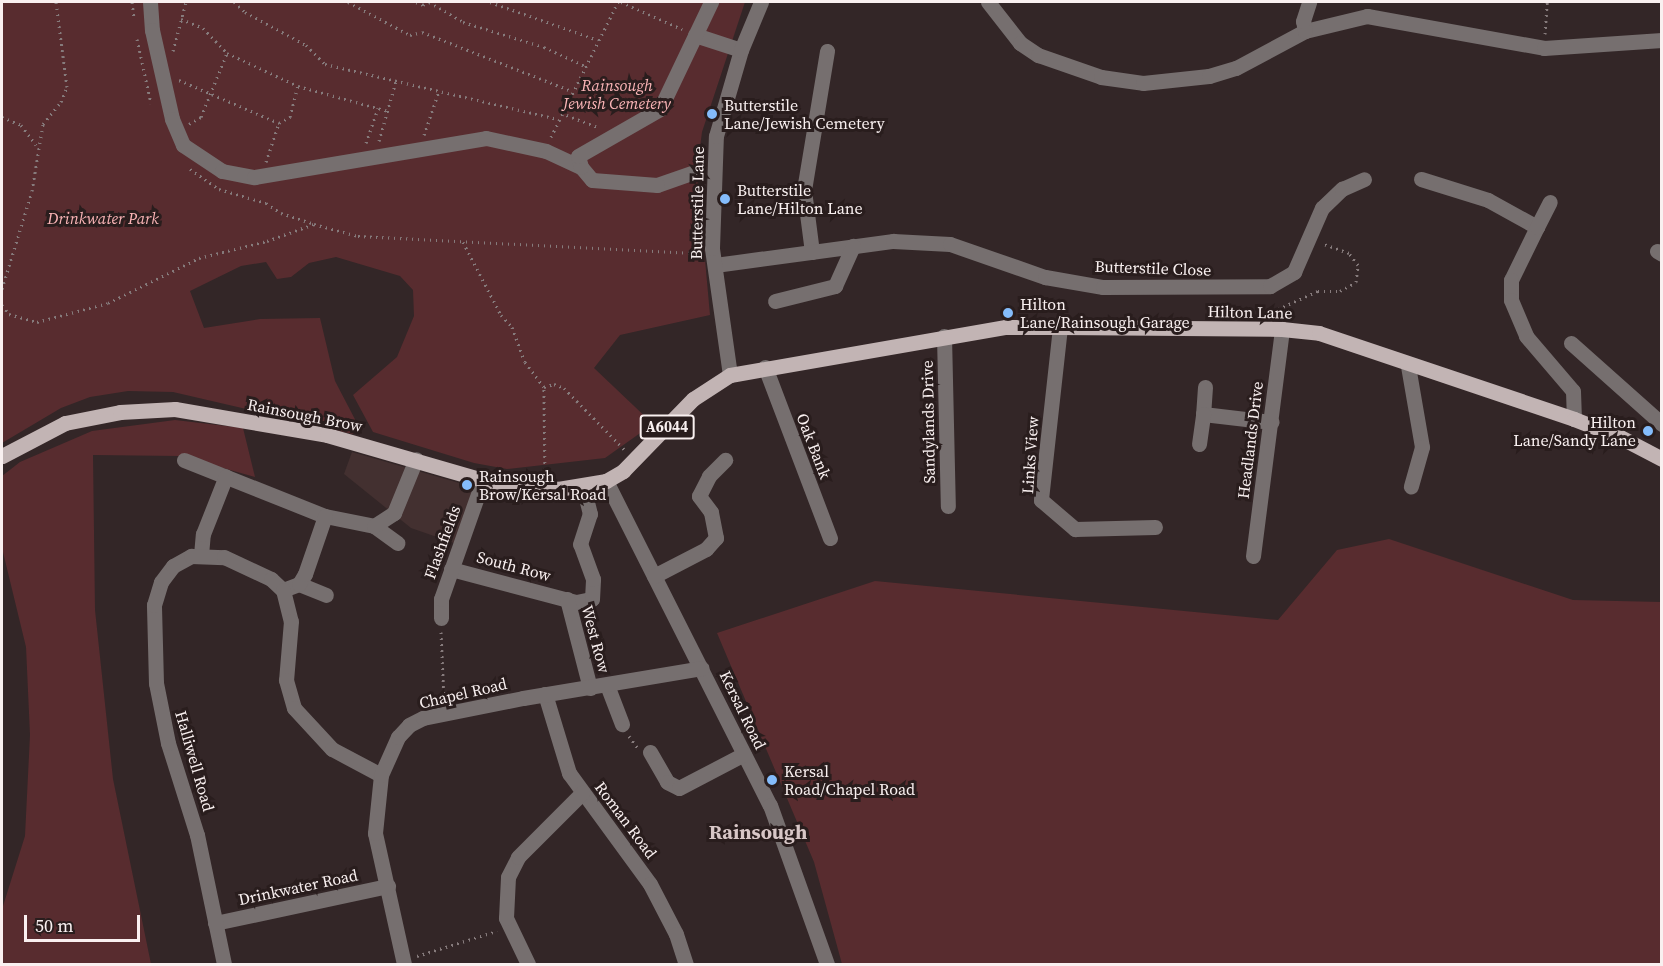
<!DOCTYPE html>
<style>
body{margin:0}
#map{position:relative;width:1663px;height:966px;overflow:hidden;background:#332627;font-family:"Source Serif 4",serif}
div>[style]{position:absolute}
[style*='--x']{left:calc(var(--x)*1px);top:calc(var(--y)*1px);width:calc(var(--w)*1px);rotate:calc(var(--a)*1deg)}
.built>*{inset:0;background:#433030}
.green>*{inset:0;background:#582c2f}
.path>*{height:3px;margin-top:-1.5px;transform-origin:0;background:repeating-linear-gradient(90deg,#867b7c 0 1.5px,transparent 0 6px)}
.minor>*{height:15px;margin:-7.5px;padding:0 7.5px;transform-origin:7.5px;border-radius:7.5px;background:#766f6f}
.major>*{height:15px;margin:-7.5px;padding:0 7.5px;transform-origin:7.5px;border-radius:7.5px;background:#c2b4b4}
.dots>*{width:16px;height:16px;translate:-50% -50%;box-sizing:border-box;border:3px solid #291d1d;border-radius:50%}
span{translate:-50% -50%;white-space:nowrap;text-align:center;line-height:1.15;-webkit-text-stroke:6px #291d1d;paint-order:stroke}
.shield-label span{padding:2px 4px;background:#291d1d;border:2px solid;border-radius:4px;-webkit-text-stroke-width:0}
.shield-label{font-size:15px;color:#f9f0f0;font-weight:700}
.park-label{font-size:16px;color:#fbb5b7;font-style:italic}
.poi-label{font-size:16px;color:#f9f0f0}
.left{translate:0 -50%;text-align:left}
.right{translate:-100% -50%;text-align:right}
.street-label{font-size:16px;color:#f9f0f0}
.quarter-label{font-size:20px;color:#d8c7c7;font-weight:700}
.frame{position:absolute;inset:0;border:3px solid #f9f0f0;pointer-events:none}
.scale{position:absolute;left:24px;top:915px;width:116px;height:27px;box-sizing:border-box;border:3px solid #f9f0f0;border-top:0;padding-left:8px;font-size:18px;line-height:21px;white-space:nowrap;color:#f9f0f0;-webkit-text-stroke:4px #291d1d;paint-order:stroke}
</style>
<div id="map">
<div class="built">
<div style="clip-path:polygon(352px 452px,473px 487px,457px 544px,411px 528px,344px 474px)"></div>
</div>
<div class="green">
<div style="clip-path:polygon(2px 2px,745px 2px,702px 132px,697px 171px,710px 315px,620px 335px,594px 368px,653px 424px,605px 458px,507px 469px,474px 463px,373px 432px,353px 395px,397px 357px,414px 316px,413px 290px,400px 276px,336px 257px,309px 263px,291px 277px,277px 279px,266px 262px,241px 266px,190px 291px,204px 328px,260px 319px,320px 318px,335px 381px,359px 427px,353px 434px,173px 392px,128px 391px,90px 397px,61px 408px,2px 443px)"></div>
<div style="clip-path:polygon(175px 420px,243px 428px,255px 477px,180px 456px,93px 455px,95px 610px,113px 779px,151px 964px,2px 964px,3px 906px,25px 836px,30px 735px,26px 647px,2px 548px,2px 476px,20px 462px,92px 431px)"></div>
<div style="clip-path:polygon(1389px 539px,1573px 600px,1661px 602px,1661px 964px,842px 964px,814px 862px,717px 633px,875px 581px,1278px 620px,1337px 550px)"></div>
</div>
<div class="path">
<div style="--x:132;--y:2;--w:16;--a:83"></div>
<div style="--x:234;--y:2;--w:15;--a:42"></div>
<div style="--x:245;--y:12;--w:69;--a:28.4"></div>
<div style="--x:306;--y:45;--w:27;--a:45"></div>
<div style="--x:325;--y:64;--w:238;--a:13.3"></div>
<div style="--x:348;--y:2;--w:70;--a:28"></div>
<div style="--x:410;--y:35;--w:12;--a:-14"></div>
<div style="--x:422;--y:32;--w:161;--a:21.5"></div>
<div style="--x:416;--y:2;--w:8;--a:23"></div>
<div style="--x:423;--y:5;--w:7;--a:-27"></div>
<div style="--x:429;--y:2;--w:39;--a:30"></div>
<div style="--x:463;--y:22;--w:85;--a:17.2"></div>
<div style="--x:544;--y:47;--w:45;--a:24.9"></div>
<div style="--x:490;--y:2;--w:114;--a:19.4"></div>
<div style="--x:621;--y:2;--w:67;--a:23.9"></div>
<div style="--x:181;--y:19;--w:24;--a:22"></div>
<div style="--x:203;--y:28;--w:35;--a:46"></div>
<div style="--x:227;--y:53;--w:78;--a:24.9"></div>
<div style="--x:298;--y:86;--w:93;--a:15.5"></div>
<div style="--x:1545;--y:34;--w:32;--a:-86"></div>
<div style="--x:137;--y:39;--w:66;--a:77.7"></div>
<div style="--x:173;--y:51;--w:51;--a:-75.1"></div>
<div style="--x:179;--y:80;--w:109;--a:23.3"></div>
<div style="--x:561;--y:113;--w:40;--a:21"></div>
<div style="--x:2;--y:117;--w:21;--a:23"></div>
<div style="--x:21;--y:125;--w:25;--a:53"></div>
<div style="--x:189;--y:124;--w:14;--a:-30"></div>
<div style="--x:201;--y:117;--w:69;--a:-67.9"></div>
<div style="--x:424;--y:135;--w:46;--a:-71.2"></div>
<div style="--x:551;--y:137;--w:151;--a:-63.6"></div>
<div style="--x:379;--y:141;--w:62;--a:-74.2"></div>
<div style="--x:366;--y:143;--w:37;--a:-71"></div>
<div style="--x:266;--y:162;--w:41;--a:-71.6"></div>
<div style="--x:279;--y:123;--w:13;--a:-29"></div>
<div style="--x:290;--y:117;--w:32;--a:-76"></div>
<div style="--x:190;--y:169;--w:35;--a:35"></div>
<div style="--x:219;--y:189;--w:49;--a:16.6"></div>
<div style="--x:266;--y:203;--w:18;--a:34"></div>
<div style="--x:281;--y:213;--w:35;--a:18"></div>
<div style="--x:463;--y:242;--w:82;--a:62.5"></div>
<div style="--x:501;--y:315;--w:16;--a:47"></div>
<div style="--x:512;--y:327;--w:37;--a:70"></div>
<div style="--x:525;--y:362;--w:31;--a:53"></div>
<div style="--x:2;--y:289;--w:102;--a:-73"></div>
<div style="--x:32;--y:191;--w:68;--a:-80.7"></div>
<div style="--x:43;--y:124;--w:28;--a:-51"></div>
<div style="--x:61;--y:102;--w:16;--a:-68"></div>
<div style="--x:67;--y:87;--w:86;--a:-97.4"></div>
<div style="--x:2;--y:305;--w:11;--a:52"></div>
<div style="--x:9;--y:314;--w:29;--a:16"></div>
<div style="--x:37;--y:322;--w:73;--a:-15"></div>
<div style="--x:108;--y:303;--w:102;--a:-26.3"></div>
<div style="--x:199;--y:258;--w:70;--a:-14"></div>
<div style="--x:267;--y:241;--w:50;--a:-19.9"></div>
<div style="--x:314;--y:224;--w:46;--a:15.3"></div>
<div style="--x:358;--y:236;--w:341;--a:2.9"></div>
<div style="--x:1267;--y:314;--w:56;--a:-24.3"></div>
<div style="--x:1318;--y:291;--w:22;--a:0"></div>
<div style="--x:1340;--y:291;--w:18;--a:-29"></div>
<div style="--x:1356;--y:282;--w:17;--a:-83"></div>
<div style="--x:1358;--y:265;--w:15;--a:-127"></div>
<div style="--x:1349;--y:253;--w:29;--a:-160"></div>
<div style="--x:545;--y:475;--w:88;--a:-90.7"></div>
<div style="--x:544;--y:387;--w:10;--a:-17"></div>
<div style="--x:554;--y:384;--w:11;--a:22"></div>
<div style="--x:564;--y:388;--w:86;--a:45.5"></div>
<div style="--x:441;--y:632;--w:68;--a:87.5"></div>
<div style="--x:629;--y:736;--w:14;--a:54"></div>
<div style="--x:417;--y:956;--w:84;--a:-17.4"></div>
</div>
<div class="minor">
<div style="--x:150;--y:2;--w:28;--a:86"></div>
<div style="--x:152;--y:30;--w:91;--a:77.3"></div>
<div style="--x:172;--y:119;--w:28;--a:67"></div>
<div style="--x:183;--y:145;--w:47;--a:33.7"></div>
<div style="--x:222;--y:171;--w:33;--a:11"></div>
<div style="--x:254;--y:177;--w:235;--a:-9.5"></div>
<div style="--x:486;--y:138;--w:61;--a:12.2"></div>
<div style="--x:546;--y:151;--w:38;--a:25"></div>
<div style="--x:988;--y:2;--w:52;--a:52"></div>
<div style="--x:1020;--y:43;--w:22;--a:34"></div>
<div style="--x:1038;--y:55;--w:67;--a:19.2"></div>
<div style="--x:1101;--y:77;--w:42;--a:8.1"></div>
<div style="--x:1143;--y:83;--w:66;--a:-6.1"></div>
<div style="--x:1209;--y:76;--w:28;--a:-17"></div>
<div style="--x:1236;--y:68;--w:78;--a:-28.2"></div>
<div style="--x:1305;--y:31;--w:64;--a:-13.6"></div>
<div style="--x:1367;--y:16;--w:180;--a:10.2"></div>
<div style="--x:1544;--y:48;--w:118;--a:-3.9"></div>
<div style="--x:1305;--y:31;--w:10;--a:-101"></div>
<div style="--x:1303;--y:21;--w:20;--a:-72"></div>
<div style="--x:695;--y:35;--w:48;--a:18.1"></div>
<div style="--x:697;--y:171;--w:42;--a:160.7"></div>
<div style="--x:657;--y:185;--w:65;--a:-175.6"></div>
<div style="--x:592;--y:180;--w:17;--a:-130"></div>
<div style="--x:581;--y:167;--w:11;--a:-105"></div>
<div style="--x:578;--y:156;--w:95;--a:-29.8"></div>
<div style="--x:660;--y:109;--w:119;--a:-64.5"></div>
<div style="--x:1421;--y:179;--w:70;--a:17.4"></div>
<div style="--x:1488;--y:200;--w:56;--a:28.9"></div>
<div style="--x:1537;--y:227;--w:59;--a:116.1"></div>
<div style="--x:1511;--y:280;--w:20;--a:90"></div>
<div style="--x:1511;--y:300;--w:39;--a:67"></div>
<div style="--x:1526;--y:336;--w:72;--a:49.5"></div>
<div style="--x:1573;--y:391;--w:28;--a:88"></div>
<div style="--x:1537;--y:227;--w:28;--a:-63"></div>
<div style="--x:1657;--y:251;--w:6;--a:31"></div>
<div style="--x:812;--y:252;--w:63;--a:-97.4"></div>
<div style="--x:804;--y:190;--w:141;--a:-80.6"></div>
<div style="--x:715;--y:265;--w:180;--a:-7.7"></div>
<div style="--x:893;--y:241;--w:57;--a:3"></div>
<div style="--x:950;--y:244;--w:101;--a:19.2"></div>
<div style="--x:1045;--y:277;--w:59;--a:9.8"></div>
<div style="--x:1103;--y:287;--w:167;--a:-0.3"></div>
<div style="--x:1270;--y:286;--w:28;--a:-30"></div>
<div style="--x:1294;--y:272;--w:70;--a:-66.4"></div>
<div style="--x:1322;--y:208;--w:28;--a:-44"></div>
<div style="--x:1342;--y:189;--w:24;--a:-24"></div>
<div style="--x:775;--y:301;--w:62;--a:-14"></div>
<div style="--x:835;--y:286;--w:44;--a:-65.8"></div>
<div style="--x:1060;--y:327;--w:174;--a:96.3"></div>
<div style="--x:1041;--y:500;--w:45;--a:40.5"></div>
<div style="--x:1075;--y:529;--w:80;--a:-1.4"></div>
<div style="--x:944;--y:336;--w:170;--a:88.7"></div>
<div style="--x:1571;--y:343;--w:122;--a:41.7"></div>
<div style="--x:1408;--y:366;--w:82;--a:80.2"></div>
<div style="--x:1422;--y:447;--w:41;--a:105.8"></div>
<div style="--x:765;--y:367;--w:183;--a:69.2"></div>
<div style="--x:730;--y:375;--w:128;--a:-98.1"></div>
<div style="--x:712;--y:248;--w:112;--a:-88"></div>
<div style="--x:716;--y:136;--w:90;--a:-73.8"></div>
<div style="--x:741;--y:50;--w:52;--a:-67.4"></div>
<div style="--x:1205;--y:387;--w:27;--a:94"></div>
<div style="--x:1203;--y:414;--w:69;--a:6.6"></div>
<div style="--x:1199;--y:444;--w:30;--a:-82"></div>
<div style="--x:184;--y:460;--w:152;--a:21.7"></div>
<div style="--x:325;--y:516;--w:50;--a:11.5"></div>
<div style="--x:374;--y:526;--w:29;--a:36"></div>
<div style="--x:606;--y:481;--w:363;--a:63.2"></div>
<div style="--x:770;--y:805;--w:169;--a:70.3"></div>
<div style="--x:374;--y:526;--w:24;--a:-33"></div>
<div style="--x:394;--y:513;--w:58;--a:-67.8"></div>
<div style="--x:201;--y:555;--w:21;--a:-85"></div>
<div style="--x:203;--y:534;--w:62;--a:-68.4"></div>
<div style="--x:1253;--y:556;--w:229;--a:-82.7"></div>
<div style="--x:451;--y:569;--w:129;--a:14.8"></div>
<div style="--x:576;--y:602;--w:16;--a:-11"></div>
<div style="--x:592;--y:599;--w:20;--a:-87"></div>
<div style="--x:593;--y:579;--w:37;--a:-110"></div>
<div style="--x:580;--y:544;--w:32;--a:-72"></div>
<div style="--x:590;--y:514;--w:29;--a:-104"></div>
<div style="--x:654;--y:576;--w:59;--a:-27.4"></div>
<div style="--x:706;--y:549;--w:15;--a:-48"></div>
<div style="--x:716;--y:538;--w:26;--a:-101"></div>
<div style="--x:711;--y:512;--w:20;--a:-127"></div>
<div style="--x:699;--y:496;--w:22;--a:-63"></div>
<div style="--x:709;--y:476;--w:23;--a:-45"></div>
<div style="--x:299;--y:584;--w:29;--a:22"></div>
<div style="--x:283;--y:590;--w:17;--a:-21"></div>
<div style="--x:299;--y:584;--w:12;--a:-59"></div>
<div style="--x:305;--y:574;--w:61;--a:-71"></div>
<div style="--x:567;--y:599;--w:92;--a:75.5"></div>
<div style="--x:441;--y:618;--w:19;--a:-90"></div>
<div style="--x:441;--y:599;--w:126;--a:-70.6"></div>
<div style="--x:607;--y:685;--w:42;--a:69"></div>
<div style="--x:545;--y:694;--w:83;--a:73.1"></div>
<div style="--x:569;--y:773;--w:137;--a:53.9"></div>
<div style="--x:650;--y:884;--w:56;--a:62.5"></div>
<div style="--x:676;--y:934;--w:32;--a:72"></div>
<div style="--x:650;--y:752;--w:34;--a:60"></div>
<div style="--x:667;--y:782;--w:13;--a:27"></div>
<div style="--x:679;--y:788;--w:73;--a:-27.6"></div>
<div style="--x:215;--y:923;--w:177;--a:-12.1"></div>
<div style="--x:224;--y:964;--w:132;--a:-101.8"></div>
<div style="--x:197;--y:835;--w:96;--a:-107.5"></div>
<div style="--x:168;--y:743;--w:61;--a:-101.3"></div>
<div style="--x:156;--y:683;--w:78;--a:-91.5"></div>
<div style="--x:154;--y:605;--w:24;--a:-73"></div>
<div style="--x:161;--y:582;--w:20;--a:-53"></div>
<div style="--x:173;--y:566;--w:21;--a:-29"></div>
<div style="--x:191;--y:556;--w:33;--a:2"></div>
<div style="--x:224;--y:557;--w:52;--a:25.1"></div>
<div style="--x:271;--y:579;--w:16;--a:43"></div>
<div style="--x:283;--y:590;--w:32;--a:76"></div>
<div style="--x:291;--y:621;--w:59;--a:94.8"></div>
<div style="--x:286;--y:680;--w:29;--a:74"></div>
<div style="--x:294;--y:708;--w:56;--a:47.2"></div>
<div style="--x:332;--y:749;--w:55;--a:28"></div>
<div style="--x:404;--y:964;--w:134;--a:-102.5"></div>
<div style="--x:375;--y:833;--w:58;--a:-84.1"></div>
<div style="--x:381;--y:775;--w:42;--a:-65.9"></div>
<div style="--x:398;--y:737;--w:16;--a:-47"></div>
<div style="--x:409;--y:725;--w:16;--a:-27"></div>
<div style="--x:423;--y:718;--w:102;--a:-11.3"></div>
<div style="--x:523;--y:698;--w:181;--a:-9.5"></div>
<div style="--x:528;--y:964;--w:51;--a:-115.6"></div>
<div style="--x:506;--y:918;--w:41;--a:-87.2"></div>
<div style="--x:508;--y:877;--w:22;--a:-63"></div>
<div style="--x:518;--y:857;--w:91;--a:-45"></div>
</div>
<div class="major">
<div style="--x:2;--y:456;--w:71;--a:-27.6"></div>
<div style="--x:65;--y:423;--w:56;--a:-11.3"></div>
<div style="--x:120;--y:412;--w:55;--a:-3.1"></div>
<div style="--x:175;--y:409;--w:154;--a:9.7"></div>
<div style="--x:327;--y:435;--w:162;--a:16.1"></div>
<div style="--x:483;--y:480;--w:76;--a:6.8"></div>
<div style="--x:558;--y:489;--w:49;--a:-9.5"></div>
<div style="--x:606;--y:481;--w:20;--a:-30"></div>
<div style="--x:623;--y:471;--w:100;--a:-45.8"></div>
<div style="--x:693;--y:399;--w:44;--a:-33"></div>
<div style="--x:730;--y:375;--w:280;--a:-9.9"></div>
<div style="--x:1006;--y:327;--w:54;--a:0"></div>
<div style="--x:1060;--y:327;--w:222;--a:0.5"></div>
<div style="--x:1282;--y:329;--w:37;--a:6"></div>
<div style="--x:1319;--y:333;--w:269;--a:18.6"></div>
<div style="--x:1574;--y:419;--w:49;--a:21.4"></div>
<div style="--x:1620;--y:437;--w:47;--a:27.6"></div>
</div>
<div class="dots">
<div style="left:712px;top:114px;background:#84bcfb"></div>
<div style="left:725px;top:199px;background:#84bcfb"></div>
<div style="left:1008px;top:313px;background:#84bcfb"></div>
<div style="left:1648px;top:431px;background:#84bcfb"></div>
<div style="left:467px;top:485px;background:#84bcfb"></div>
<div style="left:772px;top:780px;background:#84bcfb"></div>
</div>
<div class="shield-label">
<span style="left:667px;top:427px">A6044</span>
</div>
<div class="park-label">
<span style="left:617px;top:94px">Rainsough<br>Jewish Cemetery</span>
<span style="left:103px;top:218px">Drinkwater Park</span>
</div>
<div class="poi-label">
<span class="left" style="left:724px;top:114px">Butterstile<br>Lane/Jewish Cemetery</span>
<span class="left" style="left:737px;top:199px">Butterstile<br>Lane/Hilton Lane</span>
<span class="left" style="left:1020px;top:313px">Hilton<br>Lane/Rainsough Garage</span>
<span class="right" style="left:1636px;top:431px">Hilton<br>Lane/Sandy Lane</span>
<span class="left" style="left:479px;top:485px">Rainsough<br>Brow/Kersal Road</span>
<span class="left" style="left:784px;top:780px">Kersal<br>Road/Chapel Road</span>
</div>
<div class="street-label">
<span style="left:697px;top:203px;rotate:-89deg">Butterstile Lane</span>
<span style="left:1153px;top:268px;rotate:2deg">Butterstile Close</span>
<span style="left:1250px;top:312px;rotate:1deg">Hilton Lane</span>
<span style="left:305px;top:415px;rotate:11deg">Rainsough Brow</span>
<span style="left:928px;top:422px;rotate:-91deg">Sandylands Drive</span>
<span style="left:1250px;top:440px;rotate:-83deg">Headlands Drive</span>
<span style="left:814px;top:446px;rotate:69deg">Oak Bank</span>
<span style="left:1030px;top:455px;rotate:-86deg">Links View</span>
<span style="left:442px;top:542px;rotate:-70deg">Flashfields</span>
<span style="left:514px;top:566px;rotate:15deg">South Row</span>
<span style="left:596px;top:639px;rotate:75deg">West Row</span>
<span style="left:463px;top:693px;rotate:-13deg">Chapel Road</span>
<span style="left:743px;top:710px;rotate:64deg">Kersal Road</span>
<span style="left:195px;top:761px;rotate:74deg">Halliwell Road</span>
<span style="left:626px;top:820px;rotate:53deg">Roman Road</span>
<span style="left:298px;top:887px;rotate:-12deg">Drinkwater Road</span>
</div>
<div class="quarter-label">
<span style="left:758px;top:832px">Rainsough</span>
</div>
<div class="frame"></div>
<div class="scale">50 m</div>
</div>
